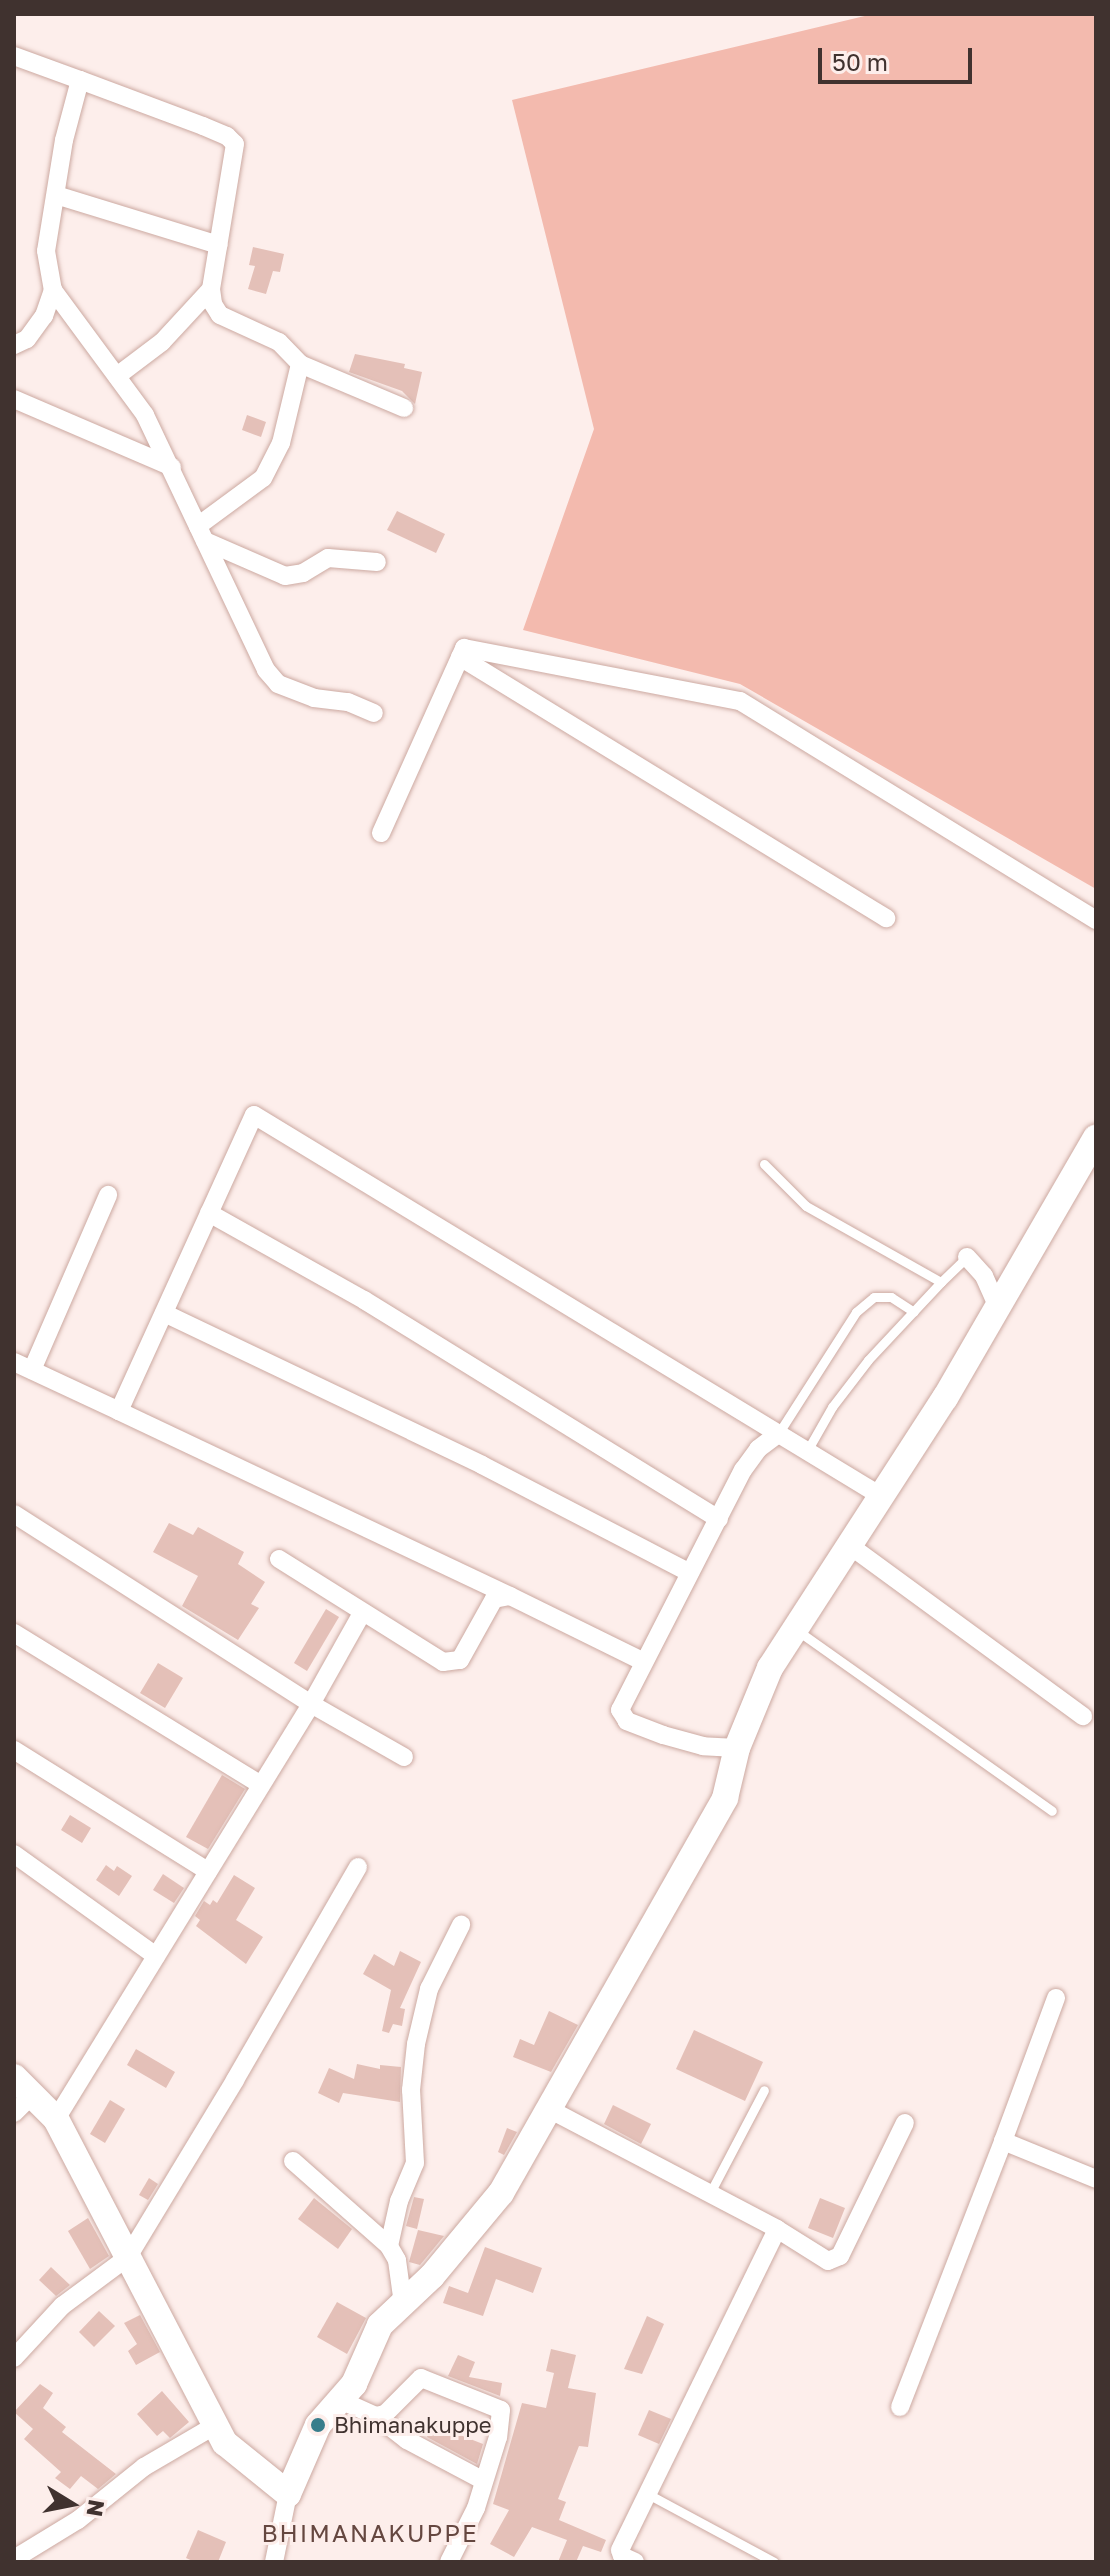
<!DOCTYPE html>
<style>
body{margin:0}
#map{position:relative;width:1110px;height:2576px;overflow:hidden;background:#fdeeeb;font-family:"Golos Text",sans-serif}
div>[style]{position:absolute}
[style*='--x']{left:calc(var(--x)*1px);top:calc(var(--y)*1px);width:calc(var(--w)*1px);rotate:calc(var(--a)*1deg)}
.green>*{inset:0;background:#f3baae}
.building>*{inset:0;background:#e4c0b8}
.roads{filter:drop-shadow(0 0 2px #cca9a1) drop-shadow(0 0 2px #cca9a1)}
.lane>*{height:9px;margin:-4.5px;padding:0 4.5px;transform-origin:4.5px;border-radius:4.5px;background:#fff}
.street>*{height:18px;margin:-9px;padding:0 9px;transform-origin:9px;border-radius:9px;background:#fff}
.secondary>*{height:26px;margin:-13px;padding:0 13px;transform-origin:13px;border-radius:13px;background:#fff}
.dots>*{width:22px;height:22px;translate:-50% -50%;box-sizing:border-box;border:4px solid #fdeeeb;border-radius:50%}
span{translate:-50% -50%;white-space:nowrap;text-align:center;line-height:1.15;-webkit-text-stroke:6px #fdeeeb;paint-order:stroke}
.poi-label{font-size:22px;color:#40322f}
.left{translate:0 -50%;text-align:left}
.neighbourhood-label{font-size:24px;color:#654740;letter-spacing:2px}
.frame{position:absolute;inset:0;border:16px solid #40322f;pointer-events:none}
.north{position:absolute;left:32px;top:2464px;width:80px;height:80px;-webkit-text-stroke:6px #fdeeeb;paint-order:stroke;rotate:100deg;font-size:22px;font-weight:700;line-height:32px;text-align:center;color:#40322f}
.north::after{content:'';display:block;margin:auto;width:28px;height:36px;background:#40322f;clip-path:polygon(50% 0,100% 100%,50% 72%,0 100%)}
.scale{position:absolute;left:818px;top:48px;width:154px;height:36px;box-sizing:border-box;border:4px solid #40322f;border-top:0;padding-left:10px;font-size:24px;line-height:28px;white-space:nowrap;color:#40322f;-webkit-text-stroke:6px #fdeeeb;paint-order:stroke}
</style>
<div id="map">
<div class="green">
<div style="clip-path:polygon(873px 14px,1096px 14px,1096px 889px,740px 684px,523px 630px,594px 429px,512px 100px)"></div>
</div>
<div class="building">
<div style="clip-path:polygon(253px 247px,284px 254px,280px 272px,273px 271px,266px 294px,248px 289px,255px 266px,249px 265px)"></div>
<div style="clip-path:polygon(355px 354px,405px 364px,404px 368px,422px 372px,415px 404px,402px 391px,349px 372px)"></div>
<div style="clip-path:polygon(247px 415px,266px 422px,261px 437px,242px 430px)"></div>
<div style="clip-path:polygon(397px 511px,445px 534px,436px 553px,387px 530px)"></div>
<div style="clip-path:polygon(169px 1523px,193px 1535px,198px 1527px,244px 1552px,238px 1564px,265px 1582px,251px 1604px,259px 1608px,238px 1640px,182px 1606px,198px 1576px,153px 1552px)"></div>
<div style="clip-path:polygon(326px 1609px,339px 1617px,307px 1671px,294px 1663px)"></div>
<div style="clip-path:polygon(158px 1663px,183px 1678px,165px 1708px,140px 1693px)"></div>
<div style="clip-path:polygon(222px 1775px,245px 1789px,208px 1849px,186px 1837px)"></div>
<div style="clip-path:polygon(70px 1815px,91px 1828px,82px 1843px,61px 1830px)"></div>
<div style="clip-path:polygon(106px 1865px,114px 1871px,117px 1866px,132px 1876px,119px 1896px,96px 1880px)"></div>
<div style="clip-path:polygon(163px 1874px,184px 1888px,174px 1903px,153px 1890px)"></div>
<div style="clip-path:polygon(234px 1875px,255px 1888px,236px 1920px,263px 1937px,246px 1964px,196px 1926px,200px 1920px,195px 1916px,204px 1901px,210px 1905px,213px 1900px,217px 1903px)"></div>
<div style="clip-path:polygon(400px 1951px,421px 1962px,400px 2008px,405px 2009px,402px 2026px,393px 2024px,389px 2033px,382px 2031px,391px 1990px,363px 1974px,374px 1954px,394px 1966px)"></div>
<div style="clip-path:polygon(549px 2011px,578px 2025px,551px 2072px,513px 2057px,520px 2039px,534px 2045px)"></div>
<div style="clip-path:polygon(694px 2030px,763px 2062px,745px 2101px,676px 2069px)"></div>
<div style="clip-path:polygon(136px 2049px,175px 2072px,166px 2088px,127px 2065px)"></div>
<div style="clip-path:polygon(357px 2064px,380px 2069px,380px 2065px,401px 2067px,400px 2102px,343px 2093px,339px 2103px,318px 2093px,329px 2068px,354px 2079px)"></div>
<div style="clip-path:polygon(110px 2100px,125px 2109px,105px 2143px,90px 2134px)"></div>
<div style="clip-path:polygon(613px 2105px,651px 2124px,641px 2144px,604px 2124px)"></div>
<div style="clip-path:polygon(507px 2128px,517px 2132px,504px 2155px,498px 2152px)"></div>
<div style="clip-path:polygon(149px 2178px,158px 2184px,148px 2200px,139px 2195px)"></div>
<div style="clip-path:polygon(414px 2197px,424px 2199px,417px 2229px,406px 2226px)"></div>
<div style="clip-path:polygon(314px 2198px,352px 2229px,338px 2249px,298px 2219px)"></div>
<div style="clip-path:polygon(820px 2198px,845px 2208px,833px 2238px,808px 2228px)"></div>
<div style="clip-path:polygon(88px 2218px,109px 2256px,90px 2269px,68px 2231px)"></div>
<div style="clip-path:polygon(418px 2230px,444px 2236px,420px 2265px,409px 2262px)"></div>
<div style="clip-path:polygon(485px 2247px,542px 2268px,533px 2293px,496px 2279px,483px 2316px,443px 2303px,449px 2286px,468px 2293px)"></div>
<div style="clip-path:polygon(51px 2267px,70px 2285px,56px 2296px,39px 2280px)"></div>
<div style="clip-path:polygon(337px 2302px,366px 2318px,347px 2354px,317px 2337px)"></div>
<div style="clip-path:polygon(99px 2311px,115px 2326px,94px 2347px,79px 2332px)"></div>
<div style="clip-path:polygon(140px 2315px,160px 2352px,136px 2365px,128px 2351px,137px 2344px,124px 2323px)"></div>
<div style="clip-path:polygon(647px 2316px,664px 2324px,642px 2374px,624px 2369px)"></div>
<div style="clip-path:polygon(551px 2349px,576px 2355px,568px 2388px,596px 2393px,588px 2447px,579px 2446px,558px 2499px,566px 2502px,559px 2520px,606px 2540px,601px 2552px,583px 2546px,576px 2562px,558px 2562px,567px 2540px,532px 2527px,514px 2557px,490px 2544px,509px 2510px,493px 2504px,522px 2403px,546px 2408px,554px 2373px,546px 2371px)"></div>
<div style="clip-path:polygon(458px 2355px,475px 2362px,469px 2377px,502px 2383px,500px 2396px,448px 2376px)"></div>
<div style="clip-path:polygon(40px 2384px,53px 2393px,43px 2408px,66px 2427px,62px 2432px,116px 2474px,98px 2489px,81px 2476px,70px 2489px,55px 2478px,61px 2472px,24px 2439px,33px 2429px,14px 2412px)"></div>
<div style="clip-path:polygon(162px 2391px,189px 2422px,170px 2438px,163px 2431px,157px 2436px,137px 2414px)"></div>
<div style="clip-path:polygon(649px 2410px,671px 2419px,659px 2444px,638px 2435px)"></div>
<div style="clip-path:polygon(432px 2424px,483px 2444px,477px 2464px,427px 2437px)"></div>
<div style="clip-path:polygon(198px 2530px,226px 2542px,218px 2562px,195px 2562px,186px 2558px)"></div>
</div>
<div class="roads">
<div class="lane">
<div style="--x:764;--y:1164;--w:59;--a:45"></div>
<div style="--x:806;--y:1206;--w:155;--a:29.4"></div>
<div style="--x:941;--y:1282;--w:36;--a:-44"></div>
<div style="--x:778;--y:1434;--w:145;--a:-57.4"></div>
<div style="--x:856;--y:1312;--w:23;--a:-40"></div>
<div style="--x:874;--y:1297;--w:17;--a:0"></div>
<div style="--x:891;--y:1297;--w:27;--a:33"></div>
<div style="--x:807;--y:1451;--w:51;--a:-60.4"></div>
<div style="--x:832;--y:1407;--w:59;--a:-52.5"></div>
<div style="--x:868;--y:1360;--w:107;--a:-46.9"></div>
<div style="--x:798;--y:1631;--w:311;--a:35.3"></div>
<div style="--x:710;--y:2193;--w:116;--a:-62.3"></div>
<div style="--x:646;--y:2493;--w:145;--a:28.3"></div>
</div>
<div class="street">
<div style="--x:14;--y:56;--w:70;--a:20"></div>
<div style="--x:80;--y:80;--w:62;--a:104.9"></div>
<div style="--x:64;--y:140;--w:112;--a:99.2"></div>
<div style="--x:46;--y:251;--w:40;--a:80"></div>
<div style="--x:53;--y:290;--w:155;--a:53.6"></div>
<div style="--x:145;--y:415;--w:282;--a:64.6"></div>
<div style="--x:266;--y:670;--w:18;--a:49"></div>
<div style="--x:278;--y:684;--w:39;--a:21"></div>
<div style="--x:314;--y:698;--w:34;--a:7"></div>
<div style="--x:348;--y:702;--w:28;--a:23"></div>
<div style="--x:80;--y:80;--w:131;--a:20.5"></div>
<div style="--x:203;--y:126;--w:26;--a:23"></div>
<div style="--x:227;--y:136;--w:11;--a:45"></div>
<div style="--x:235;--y:144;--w:147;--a:99.4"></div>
<div style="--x:211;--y:289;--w:15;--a:82"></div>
<div style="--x:213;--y:304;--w:13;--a:58"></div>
<div style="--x:220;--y:315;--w:65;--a:24.6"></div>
<div style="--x:279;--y:342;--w:30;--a:46"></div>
<div style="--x:300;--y:364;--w:81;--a:103.5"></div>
<div style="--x:281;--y:443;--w:39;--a:117"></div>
<div style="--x:263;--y:478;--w:81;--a:143.6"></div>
<div style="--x:56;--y:195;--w:170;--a:17.1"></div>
<div style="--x:14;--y:345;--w:14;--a:-25"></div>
<div style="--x:27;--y:339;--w:29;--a:-54"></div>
<div style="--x:44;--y:316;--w:28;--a:-71"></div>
<div style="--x:300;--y:364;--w:113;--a:22.9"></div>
<div style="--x:117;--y:376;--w:56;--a:-37.1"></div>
<div style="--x:162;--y:342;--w:72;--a:-47.2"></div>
<div style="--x:14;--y:399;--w:172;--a:23.3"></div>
<div style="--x:205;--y:541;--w:87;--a:23.6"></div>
<div style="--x:285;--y:576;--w:18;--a:-9"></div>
<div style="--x:303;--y:573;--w:29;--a:-31"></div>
<div style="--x:328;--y:558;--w:49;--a:4.7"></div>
<div style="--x:460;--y:657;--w:500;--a:31.5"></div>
<div style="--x:381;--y:833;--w:203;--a:-65.8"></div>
<div style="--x:464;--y:648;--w:281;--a:10.9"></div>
<div style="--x:740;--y:701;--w:418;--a:31.6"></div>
<div style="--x:209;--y:1213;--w:178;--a:29.3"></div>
<div style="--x:364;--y:1300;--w:417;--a:31.7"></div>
<div style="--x:967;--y:1257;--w:25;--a:48"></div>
<div style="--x:984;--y:1276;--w:34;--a:66"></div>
<div style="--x:164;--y:1313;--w:352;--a:25.5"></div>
<div style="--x:482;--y:1465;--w:234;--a:27.4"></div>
<div style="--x:14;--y:1362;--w:116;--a:25"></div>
<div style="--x:32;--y:1370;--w:191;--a:-66.5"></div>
<div style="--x:14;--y:1514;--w:353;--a:32.6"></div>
<div style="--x:311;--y:1704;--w:107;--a:29.7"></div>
<div style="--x:849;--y:1545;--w:290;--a:36.2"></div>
<div style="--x:279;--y:1559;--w:194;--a:32.1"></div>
<div style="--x:443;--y:1662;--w:17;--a:-7"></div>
<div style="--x:460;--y:1660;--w:70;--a:-60.9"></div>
<div style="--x:494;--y:1599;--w:16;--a:-11"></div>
<div style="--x:510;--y:1596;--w:147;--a:26.2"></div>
<div style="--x:510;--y:1596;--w:433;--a:-154.7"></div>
<div style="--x:119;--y:1411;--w:325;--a:-65.5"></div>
<div style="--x:254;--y:1115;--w:734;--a:31.29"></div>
<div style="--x:14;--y:1633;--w:290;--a:31.6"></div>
<div style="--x:737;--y:1748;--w:34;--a:-177"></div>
<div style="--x:703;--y:1746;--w:41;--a:-164.6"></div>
<div style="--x:663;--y:1735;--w:39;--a:-159"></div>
<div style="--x:627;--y:1721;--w:13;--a:-122"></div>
<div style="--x:620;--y:1710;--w:270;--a:-62.9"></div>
<div style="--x:743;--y:1470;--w:26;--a:-54"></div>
<div style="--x:758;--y:1449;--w:25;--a:-37"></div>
<div style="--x:14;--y:1750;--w:229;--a:32"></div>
<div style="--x:14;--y:1854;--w:175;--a:35.7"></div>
<div style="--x:1056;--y:1998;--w:153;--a:110.3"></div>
<div style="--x:1003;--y:2141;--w:100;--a:22.2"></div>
<div style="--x:547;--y:2108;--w:260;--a:27.7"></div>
<div style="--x:777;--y:2229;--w:60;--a:32.1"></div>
<div style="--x:828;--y:2261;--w:13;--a:-23"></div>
<div style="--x:840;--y:2256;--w:148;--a:-64"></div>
<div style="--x:14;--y:2113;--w:27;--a:-45"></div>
<div style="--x:56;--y:2119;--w:487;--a:-58.4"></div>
<div style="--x:311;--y:1704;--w:104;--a:-60.7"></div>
<div style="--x:293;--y:2161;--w:128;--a:41.5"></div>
<div style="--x:403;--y:2304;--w:44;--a:-97.8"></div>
<div style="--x:397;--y:2260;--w:16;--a:-120"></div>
<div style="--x:389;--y:2246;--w:46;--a:-77.5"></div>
<div style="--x:399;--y:2201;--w:41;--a:-67.2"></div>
<div style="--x:415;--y:2163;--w:73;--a:-93.1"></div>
<div style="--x:411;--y:2090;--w:46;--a:-83.8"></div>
<div style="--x:416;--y:2044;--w:57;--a:-76.7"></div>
<div style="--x:429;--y:1989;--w:72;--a:-63.4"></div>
<div style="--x:14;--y:2358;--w:71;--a:-47.3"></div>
<div style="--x:62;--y:2306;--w:82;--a:-36.6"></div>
<div style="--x:128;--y:2257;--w:207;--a:-58.8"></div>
<div style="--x:235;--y:2080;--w:246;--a:-60"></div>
<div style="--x:340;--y:2400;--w:39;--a:24"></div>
<div style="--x:376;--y:2416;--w:9;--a:-13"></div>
<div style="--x:385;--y:2414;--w:51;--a:-45"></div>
<div style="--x:421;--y:2378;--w:86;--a:21.8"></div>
<div style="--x:501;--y:2410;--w:27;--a:96"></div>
<div style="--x:498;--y:2437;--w:74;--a:107.2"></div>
<div style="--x:476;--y:2508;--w:60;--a:116.6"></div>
<div style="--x:900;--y:2407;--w:285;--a:-68.8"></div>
<div style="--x:376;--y:2416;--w:39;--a:38"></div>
<div style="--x:407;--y:2440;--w:87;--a:28"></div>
<div style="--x:14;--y:2559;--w:75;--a:-31.4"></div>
<div style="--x:78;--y:2520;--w:85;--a:-38.8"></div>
<div style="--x:144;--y:2467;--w:83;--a:-30.3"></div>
<div style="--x:274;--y:2562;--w:69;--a:-78.4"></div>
<div style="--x:635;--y:2562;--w:14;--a:-155"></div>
<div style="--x:622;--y:2556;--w:6;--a:-108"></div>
<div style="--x:620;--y:2550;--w:357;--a:-63.9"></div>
</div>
<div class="secondary">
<div style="--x:14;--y:2077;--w:59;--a:45"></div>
<div style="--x:56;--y:2119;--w:365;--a:62.5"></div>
<div style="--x:225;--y:2443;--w:81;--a:39"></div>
<div style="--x:288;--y:2494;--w:75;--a:-66.5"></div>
<div style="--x:318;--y:2425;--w:55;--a:-48.7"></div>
<div style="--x:354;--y:2384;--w:64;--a:-66.2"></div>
<div style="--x:380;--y:2325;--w:71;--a:-43.3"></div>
<div style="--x:432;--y:2276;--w:108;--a:-50.3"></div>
<div style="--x:501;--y:2193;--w:454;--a:-60.4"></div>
<div style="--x:725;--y:1798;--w:51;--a:-76.5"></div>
<div style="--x:737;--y:1748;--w:87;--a:-67.6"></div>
<div style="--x:770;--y:1668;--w:322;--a:-57.1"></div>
<div style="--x:945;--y:1398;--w:301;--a:-59.9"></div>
</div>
</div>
<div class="dots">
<div style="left:318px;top:2425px;background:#387d8b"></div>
</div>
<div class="poi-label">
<span class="left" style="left:334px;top:2425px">Bhimanakuppe</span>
</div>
<div class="neighbourhood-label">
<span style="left:370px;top:2533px">BHIMANAKUPPE</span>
</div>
<div class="frame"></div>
<div class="north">N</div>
<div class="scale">50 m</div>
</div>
